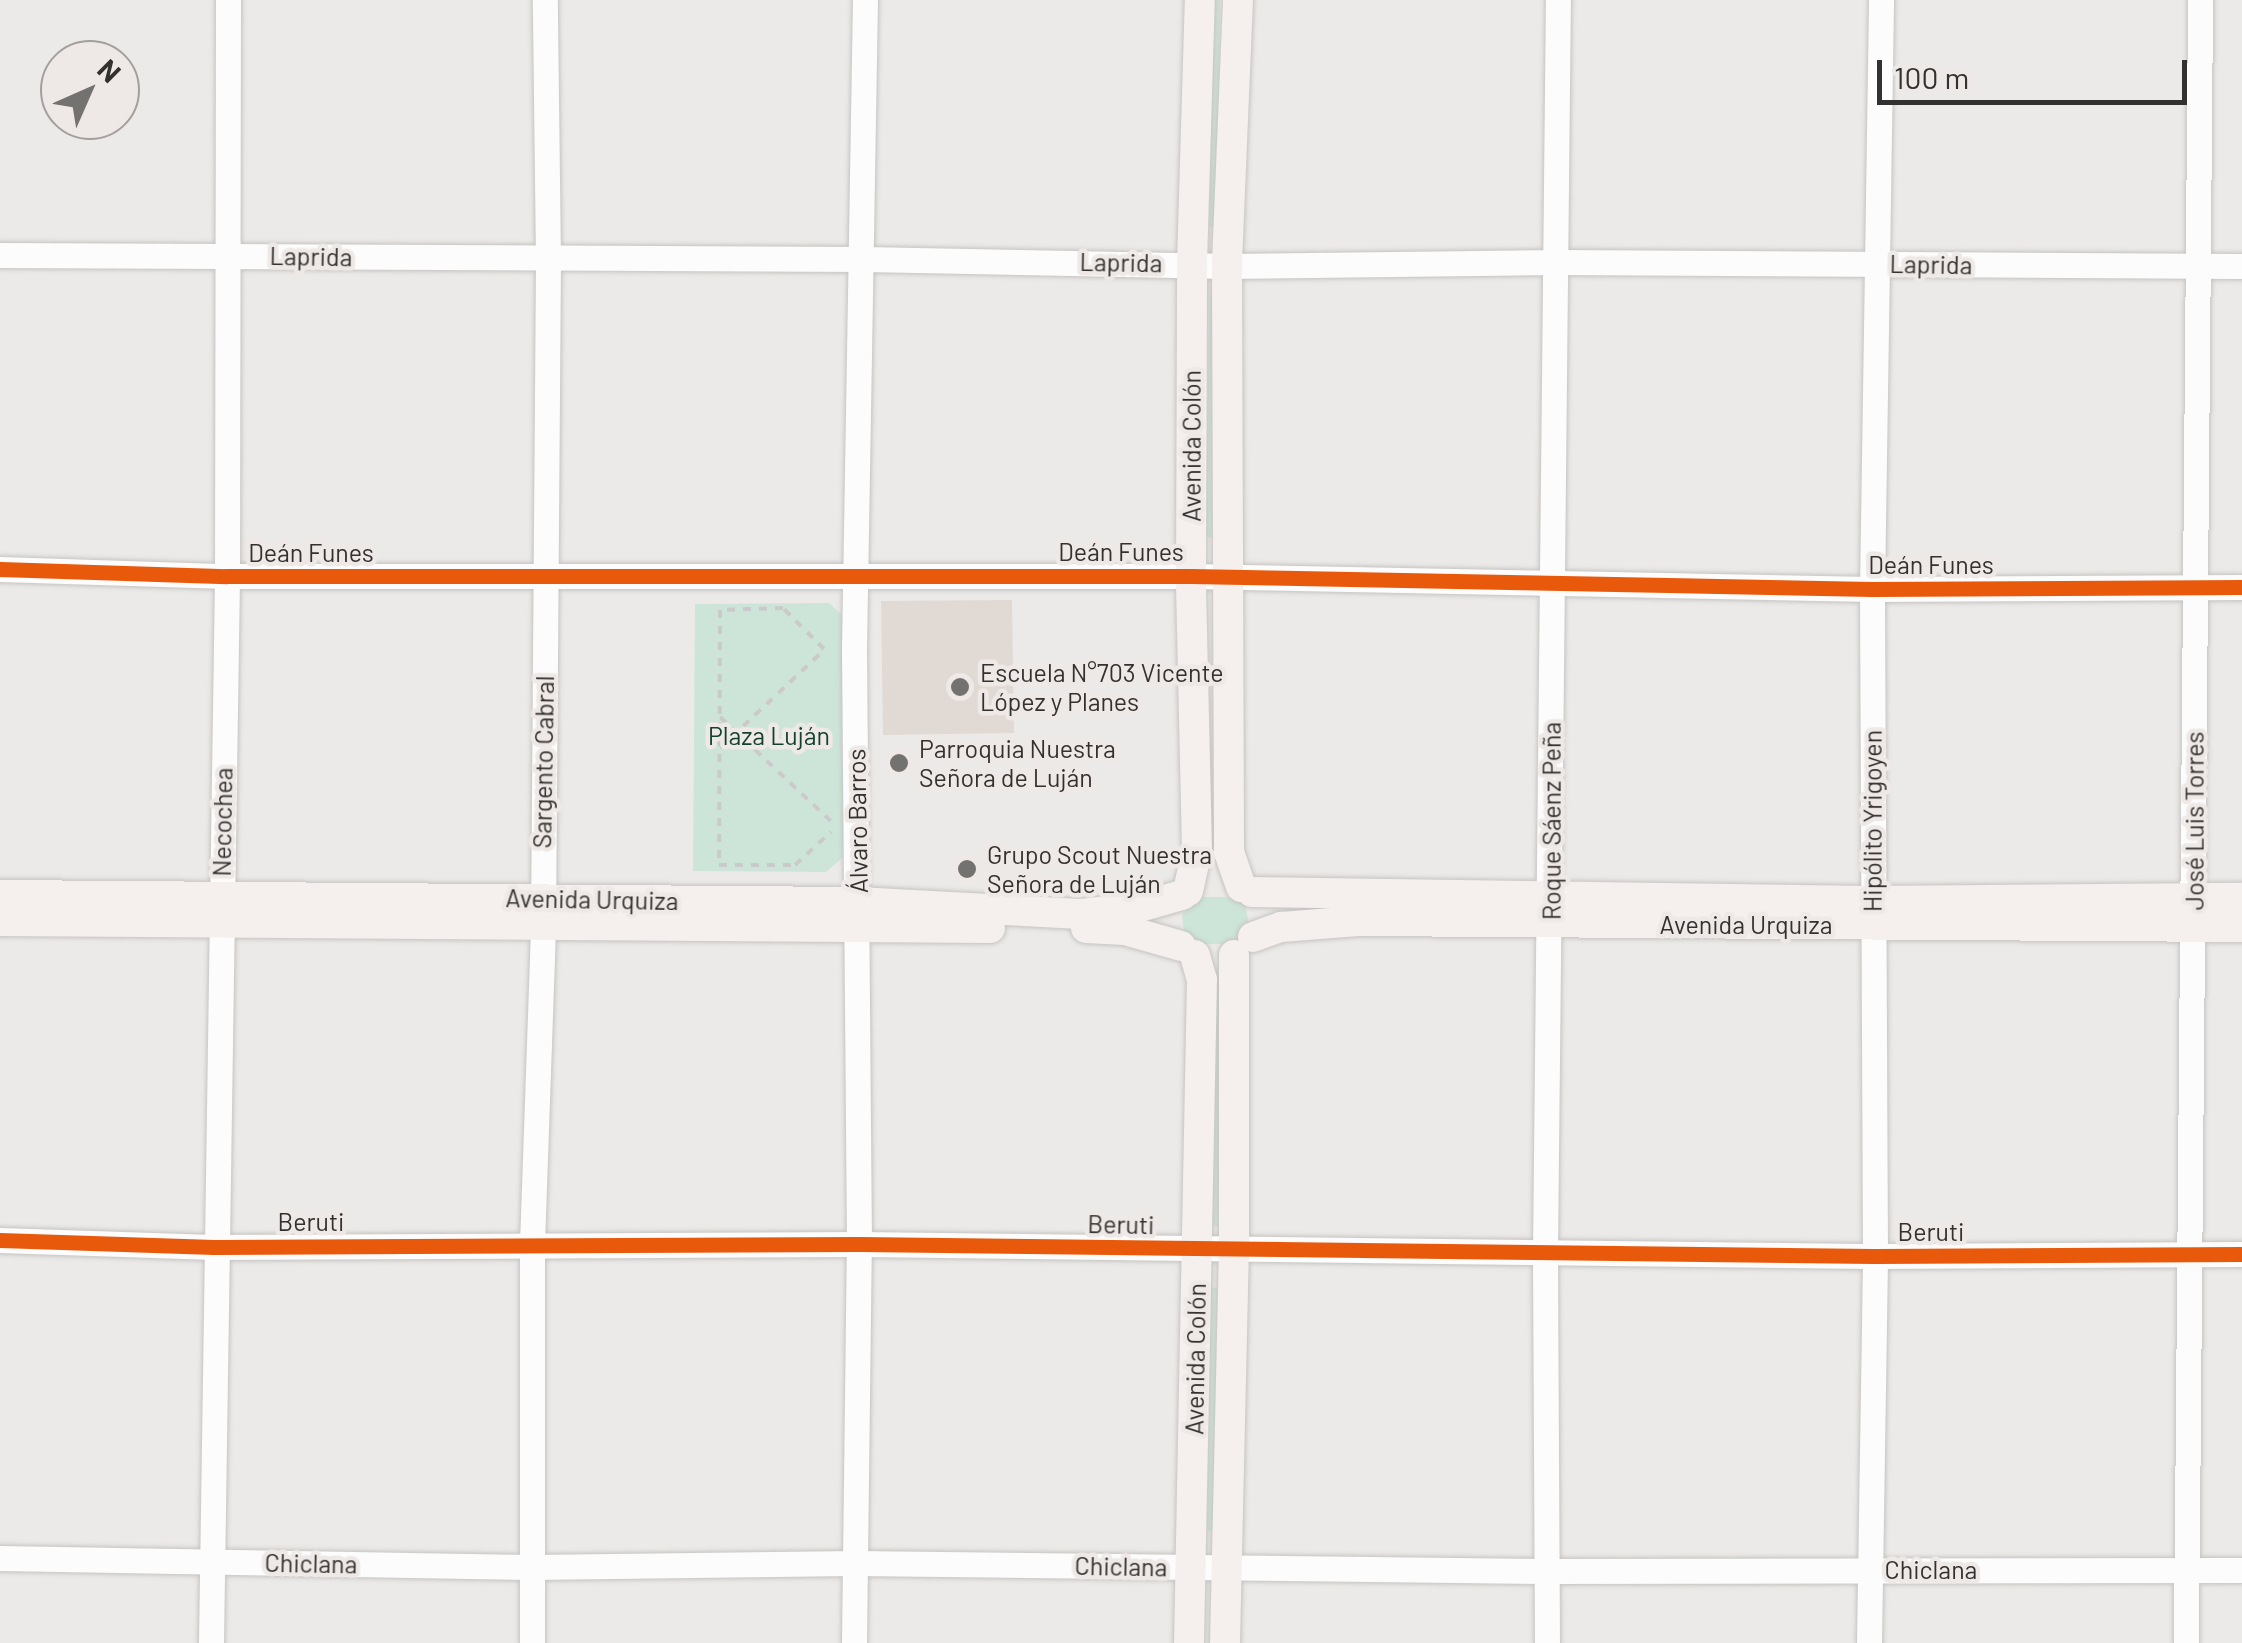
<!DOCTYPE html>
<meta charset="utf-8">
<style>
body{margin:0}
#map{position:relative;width:2242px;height:1643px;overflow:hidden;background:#eceae8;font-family:Barlow,sans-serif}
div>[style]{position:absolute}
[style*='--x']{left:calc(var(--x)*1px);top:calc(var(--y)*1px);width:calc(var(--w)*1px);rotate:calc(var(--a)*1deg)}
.built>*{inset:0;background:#e1d9d4}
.green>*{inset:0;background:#cde5d8}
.path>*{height:4px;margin-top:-2px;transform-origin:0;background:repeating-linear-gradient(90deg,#cbcaca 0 8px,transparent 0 16px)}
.roads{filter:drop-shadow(0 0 2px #c5c4c2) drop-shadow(0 0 2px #c5c4c2)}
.minor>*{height:25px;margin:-12.5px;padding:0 12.5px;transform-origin:12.5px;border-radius:12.5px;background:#fcfcfc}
.major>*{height:30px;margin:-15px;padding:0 15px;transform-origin:15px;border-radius:15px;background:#f5efee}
.cycleway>*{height:15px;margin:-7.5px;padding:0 7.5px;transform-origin:7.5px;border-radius:7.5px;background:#e8590c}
.dots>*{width:28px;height:28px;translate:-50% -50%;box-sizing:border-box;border:5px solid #eee9e6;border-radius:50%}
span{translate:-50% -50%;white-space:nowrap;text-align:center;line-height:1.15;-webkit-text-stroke:9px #eee9e6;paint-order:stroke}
.street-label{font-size:25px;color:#333130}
.poi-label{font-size:25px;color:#333130}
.left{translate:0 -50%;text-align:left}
.park-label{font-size:25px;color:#12422f}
.north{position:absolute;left:40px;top:40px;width:100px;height:100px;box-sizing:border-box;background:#eee9e6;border:2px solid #a39f9d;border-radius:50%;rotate:45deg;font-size:28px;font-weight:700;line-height:40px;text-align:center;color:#333130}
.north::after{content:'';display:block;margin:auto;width:35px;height:45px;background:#747270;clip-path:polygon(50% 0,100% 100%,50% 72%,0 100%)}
.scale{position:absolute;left:1877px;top:60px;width:310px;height:45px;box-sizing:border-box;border:5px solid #333130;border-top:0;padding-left:12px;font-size:30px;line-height:35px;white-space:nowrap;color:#333130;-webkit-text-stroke:8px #eee9e6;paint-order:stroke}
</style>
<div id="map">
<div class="built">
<div style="clip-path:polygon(1012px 600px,1014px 733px,883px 735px,881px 601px)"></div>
</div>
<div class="green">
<div style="clip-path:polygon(1212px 0,1220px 0,1217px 227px,1209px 227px)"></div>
<div style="clip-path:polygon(1210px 294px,1217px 294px,1213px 538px,1205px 537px)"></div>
<div style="clip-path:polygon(829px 603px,843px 616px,846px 855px,826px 872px,693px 871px,695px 604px)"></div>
<div style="clip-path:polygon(1202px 897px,1228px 897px,1245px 904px,1250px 929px,1244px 937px,1230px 944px,1202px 944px,1184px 932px,1182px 914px)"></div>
<div style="clip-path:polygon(1214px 982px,1222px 982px,1218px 1226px,1210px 1226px)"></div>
<div style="clip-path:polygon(1211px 1288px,1219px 1288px,1215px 1531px,1207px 1531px)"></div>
</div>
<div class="path">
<div style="--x:824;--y:649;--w:58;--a:-135"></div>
<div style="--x:783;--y:608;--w:63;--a:178.2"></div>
<div style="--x:720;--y:610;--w:255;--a:90.2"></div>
<div style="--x:719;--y:865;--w:76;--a:0"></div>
<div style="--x:795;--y:865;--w:49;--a:-42.5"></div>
<div style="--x:720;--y:717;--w:155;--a:43.2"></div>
<div style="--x:720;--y:748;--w:144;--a:-43.3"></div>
</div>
<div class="roads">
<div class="minor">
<div style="--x:0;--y:255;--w:863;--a:0.27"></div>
<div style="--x:863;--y:259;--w:364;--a:1.1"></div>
<div style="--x:1227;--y:266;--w:329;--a:-0.7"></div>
<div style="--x:1556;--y:262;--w:686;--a:0.33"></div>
<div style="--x:0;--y:569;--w:227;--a:1.8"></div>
<div style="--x:227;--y:576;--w:964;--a:0"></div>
<div style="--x:1191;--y:576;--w:681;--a:1.09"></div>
<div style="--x:1872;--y:589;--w:370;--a:-0.3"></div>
<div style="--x:0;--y:1240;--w:214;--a:1.9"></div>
<div style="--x:214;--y:1247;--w:645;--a:-0.27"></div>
<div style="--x:859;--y:1244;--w:1016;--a:0.68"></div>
<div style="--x:1875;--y:1256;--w:367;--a:-0.3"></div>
<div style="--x:0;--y:1558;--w:532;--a:0.97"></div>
<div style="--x:532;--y:1567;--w:322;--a:-0.7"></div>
<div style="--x:854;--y:1563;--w:692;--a:0.66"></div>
<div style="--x:1546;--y:1571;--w:696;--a:-0.08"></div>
<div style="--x:211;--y:1643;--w:1067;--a:-89.14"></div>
<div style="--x:227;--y:576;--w:576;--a:-89.9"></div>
<div style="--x:532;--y:1643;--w:399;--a:-90"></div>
<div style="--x:532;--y:1244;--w:318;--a:-88"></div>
<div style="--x:543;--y:926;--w:665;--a:-89.57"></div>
<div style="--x:548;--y:261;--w:261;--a:-90.7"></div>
<div style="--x:854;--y:1643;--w:399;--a:-89.3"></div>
<div style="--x:859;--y:1244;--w:595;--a:-90.48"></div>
<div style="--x:854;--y:649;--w:649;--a:-89.03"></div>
<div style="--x:1547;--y:1643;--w:390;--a:-90.3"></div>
<div style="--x:1545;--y:1253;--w:1253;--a:-89.41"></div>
<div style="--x:1869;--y:1643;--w:387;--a:-89.1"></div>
<div style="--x:1875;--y:1256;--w:667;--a:-90.26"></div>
<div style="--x:1872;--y:589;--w:589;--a:-89.12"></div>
<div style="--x:2186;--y:1643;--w:1643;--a:-89.51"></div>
</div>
<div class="major">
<div style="--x:1238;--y:0;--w:266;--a:92.4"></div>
<div style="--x:1227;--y:266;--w:586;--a:89.8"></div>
<div style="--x:1229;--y:852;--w:37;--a:71"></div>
<div style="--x:1188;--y:891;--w:42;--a:-77.6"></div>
<div style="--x:1197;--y:850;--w:274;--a:-91.3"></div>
<div style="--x:1191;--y:576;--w:313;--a:-89.8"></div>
<div style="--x:1192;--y:263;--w:263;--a:-88.3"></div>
<div style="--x:1252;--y:892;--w:620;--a:0.83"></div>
<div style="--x:1872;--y:901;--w:370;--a:-0.5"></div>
<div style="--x:0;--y:895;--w:858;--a:0.47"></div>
<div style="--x:858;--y:902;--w:222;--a:3.1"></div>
<div style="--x:1080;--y:914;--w:56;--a:-6.1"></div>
<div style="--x:1136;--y:908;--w:48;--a:-15.8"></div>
<div style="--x:0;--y:921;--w:990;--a:0.41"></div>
<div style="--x:1086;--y:928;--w:39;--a:3"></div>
<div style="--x:1125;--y:930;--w:58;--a:15.9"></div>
<div style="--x:1253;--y:937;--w:30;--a:-20"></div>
<div style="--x:1281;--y:927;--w:77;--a:-4.5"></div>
<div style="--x:1358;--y:921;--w:884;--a:0.39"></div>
<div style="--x:1189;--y:1643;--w:663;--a:-88.88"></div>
<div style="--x:1202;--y:980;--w:26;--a:-106"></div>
<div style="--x:1225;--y:1643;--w:392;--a:-88.7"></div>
<div style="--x:1234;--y:1251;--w:296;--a:-90"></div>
</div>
</div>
<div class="cycleway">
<div style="--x:0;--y:569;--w:227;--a:1.8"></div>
<div style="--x:227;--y:576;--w:964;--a:0"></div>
<div style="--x:1191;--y:576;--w:681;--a:1.09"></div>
<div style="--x:1872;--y:589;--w:370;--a:-0.3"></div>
<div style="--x:0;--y:1240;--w:214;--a:1.9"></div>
<div style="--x:214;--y:1247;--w:645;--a:-0.27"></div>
<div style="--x:859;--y:1244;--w:1016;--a:0.68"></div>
<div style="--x:1875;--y:1256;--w:367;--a:-0.3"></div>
</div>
<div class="dots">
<div style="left:960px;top:687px;background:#747270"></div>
<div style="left:899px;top:763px;background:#747270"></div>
<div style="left:967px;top:869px;background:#747270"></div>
</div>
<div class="street-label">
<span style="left:311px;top:256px;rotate:1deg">Laprida</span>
<span style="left:1121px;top:262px;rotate:1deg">Laprida</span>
<span style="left:1931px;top:264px;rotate:1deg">Laprida</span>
<span style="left:1191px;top:446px;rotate:-90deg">Avenida Colón</span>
<span style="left:1121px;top:551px">Deán Funes</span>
<span style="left:311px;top:552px">Deán Funes</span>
<span style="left:1931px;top:564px">Deán Funes</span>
<span style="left:543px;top:762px;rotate:-89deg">Sargento Cabral</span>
<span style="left:857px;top:821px;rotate:-91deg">Álvaro Barros</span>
<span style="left:1551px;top:821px;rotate:-90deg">Roque Sáenz Peña</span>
<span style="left:1872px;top:821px;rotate:-90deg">Hipólito Yrigoyen</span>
<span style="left:2194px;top:821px;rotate:-90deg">José Luis Torres</span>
<span style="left:222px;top:822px;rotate:-89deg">Necochea</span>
<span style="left:592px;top:899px;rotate:1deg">Avenida Urquiza</span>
<span style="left:1746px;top:924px">Avenida Urquiza</span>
<span style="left:311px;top:1221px">Beruti</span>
<span style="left:1121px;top:1224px;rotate:1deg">Beruti</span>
<span style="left:1931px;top:1231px">Beruti</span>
<span style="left:1195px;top:1359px;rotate:-89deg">Avenida Colón</span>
<span style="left:311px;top:1563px;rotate:1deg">Chiclana</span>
<span style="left:1121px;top:1566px;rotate:1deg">Chiclana</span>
<span style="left:1931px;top:1569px">Chiclana</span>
</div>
<div class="poi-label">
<span class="left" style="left:980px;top:687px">Escuela N°703 Vicente<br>López y Planes</span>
<span class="left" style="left:919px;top:763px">Parroquia Nuestra<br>Señora de Luján</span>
<span class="left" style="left:987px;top:869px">Grupo Scout Nuestra<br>Señora de Luján</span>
</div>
<div class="park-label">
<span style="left:769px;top:735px">Plaza Luján</span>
</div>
<div class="north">N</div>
<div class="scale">100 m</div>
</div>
